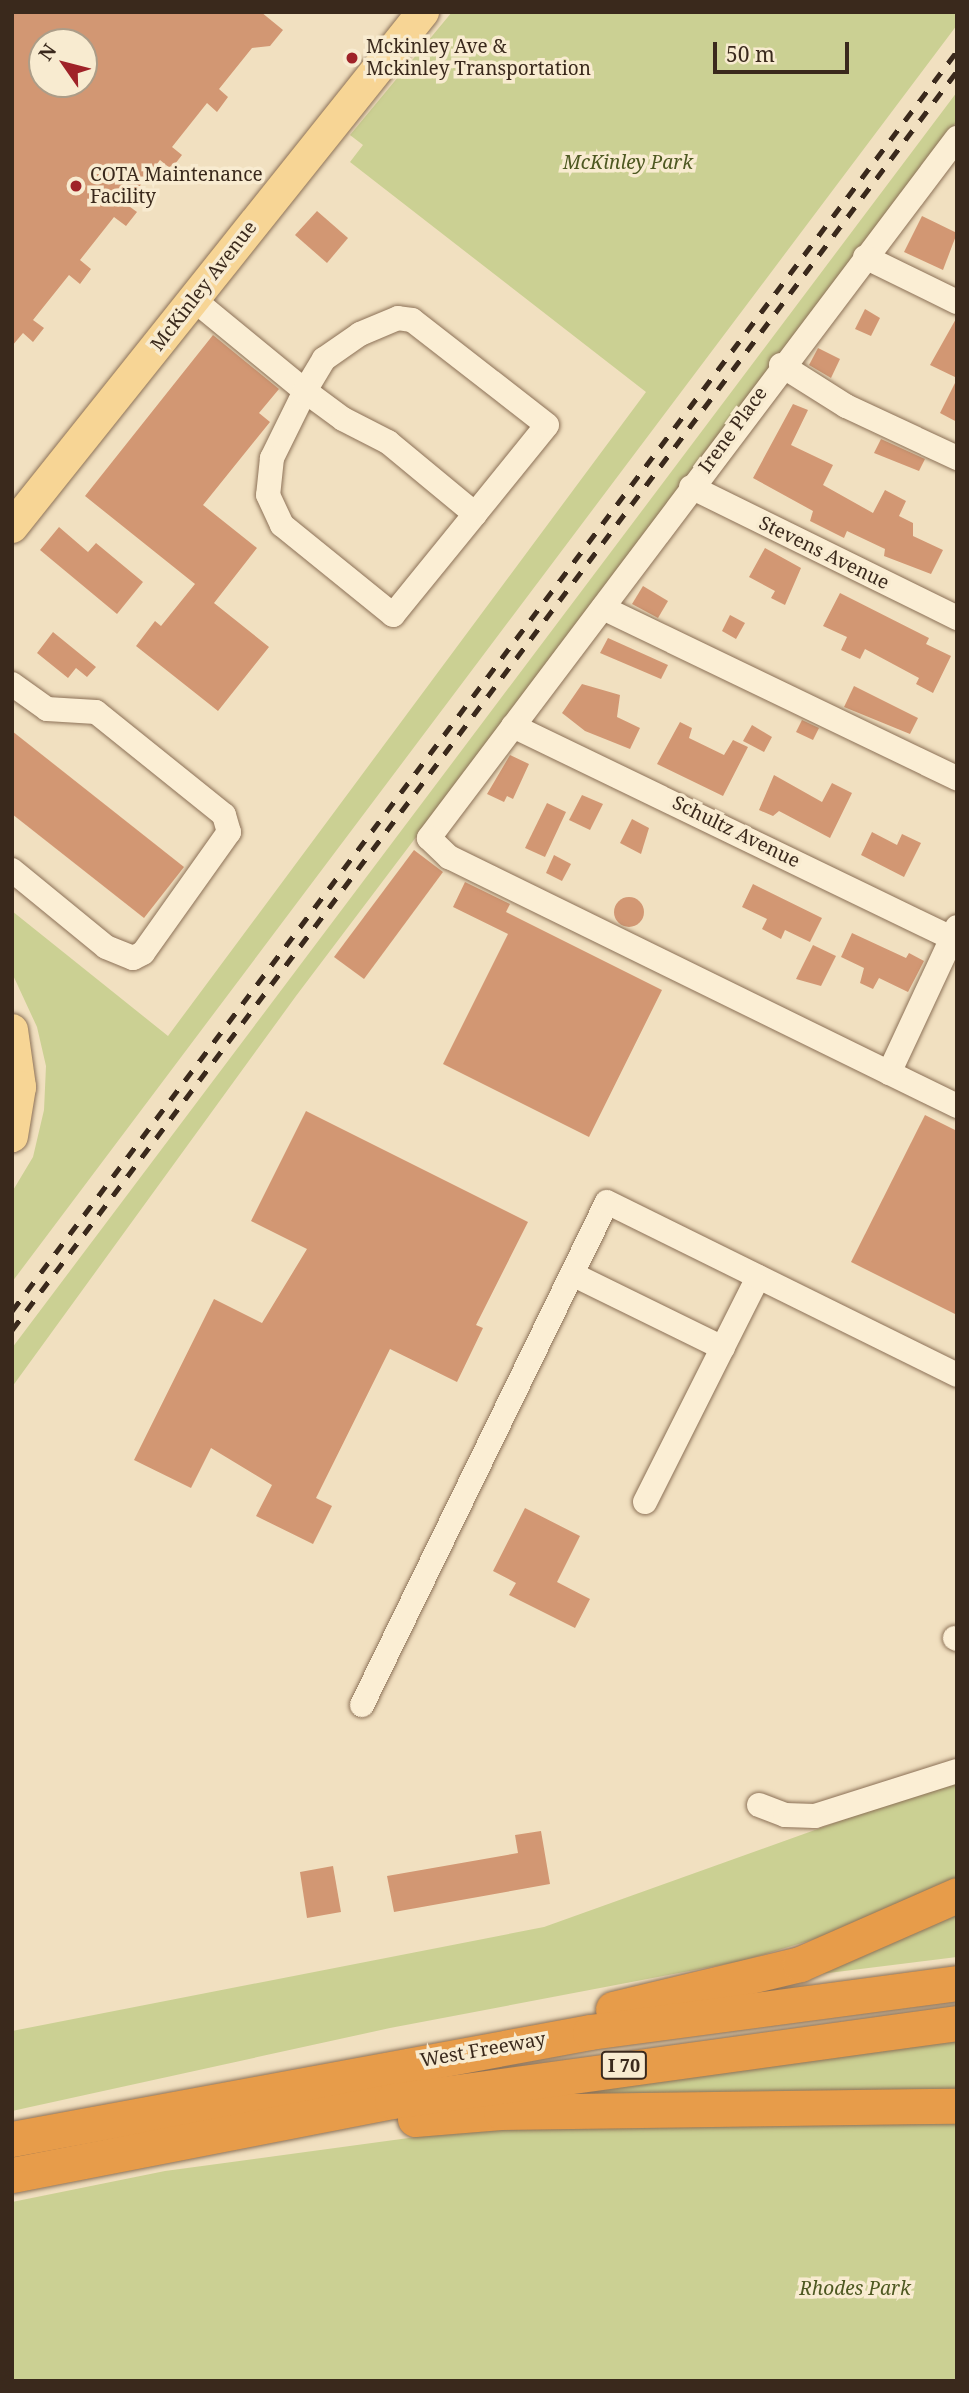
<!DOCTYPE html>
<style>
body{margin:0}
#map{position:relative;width:969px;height:2393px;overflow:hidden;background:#f1e0c0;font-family:"Noto Serif",serif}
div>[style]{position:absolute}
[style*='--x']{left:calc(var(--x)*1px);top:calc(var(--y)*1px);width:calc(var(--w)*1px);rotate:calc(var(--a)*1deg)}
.green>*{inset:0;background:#cbd093}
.building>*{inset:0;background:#d29773}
.round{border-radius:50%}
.roads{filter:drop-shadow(0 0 2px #8c7157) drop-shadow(0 0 2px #8c7157)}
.minor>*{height:24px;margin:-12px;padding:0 12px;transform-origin:12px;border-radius:12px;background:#fbeed4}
.major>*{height:32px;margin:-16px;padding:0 16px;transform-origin:16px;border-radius:16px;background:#f7d595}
.highway>*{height:35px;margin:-17.5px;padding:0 17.5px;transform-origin:17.5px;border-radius:17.5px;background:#e79c4a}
.rail>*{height:5px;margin-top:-2.5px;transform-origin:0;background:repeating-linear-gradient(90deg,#3a291c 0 12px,transparent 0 24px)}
.dots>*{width:19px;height:19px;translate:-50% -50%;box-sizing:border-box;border:4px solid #f8ebd0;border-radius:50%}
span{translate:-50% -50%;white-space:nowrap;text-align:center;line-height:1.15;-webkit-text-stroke:7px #f8ebd0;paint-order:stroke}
.shield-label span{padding:2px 5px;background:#f8ebd0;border:2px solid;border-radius:5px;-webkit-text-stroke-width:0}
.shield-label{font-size:18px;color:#3a291c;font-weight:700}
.poi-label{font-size:19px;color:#3a291c}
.left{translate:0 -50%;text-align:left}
.park-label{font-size:19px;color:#4d5821;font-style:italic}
.street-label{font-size:19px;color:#3a291c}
.frame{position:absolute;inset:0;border:14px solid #3a291c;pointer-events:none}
.north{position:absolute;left:28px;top:28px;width:70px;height:70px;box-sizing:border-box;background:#f8ebd0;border:2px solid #ac9d88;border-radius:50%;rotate:305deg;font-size:19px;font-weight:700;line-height:28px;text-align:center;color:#3a291c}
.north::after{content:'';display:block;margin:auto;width:24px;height:32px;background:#9f2228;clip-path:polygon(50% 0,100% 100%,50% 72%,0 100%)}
.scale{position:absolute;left:713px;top:42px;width:136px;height:32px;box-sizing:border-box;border:4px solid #3a291c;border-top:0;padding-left:9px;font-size:21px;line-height:24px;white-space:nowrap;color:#3a291c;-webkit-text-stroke:5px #f8ebd0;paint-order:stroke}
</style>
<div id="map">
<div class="green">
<div style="clip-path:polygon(452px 12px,957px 12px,957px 25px,12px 1282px,12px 1192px,33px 1157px,44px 1110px,46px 1066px,37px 1027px,12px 973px,12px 911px,168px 1036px,646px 392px,350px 162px,363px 145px,350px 135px)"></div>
<div style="clip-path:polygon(957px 92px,957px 121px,296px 996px,12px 1387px,12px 1348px)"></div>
<div style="clip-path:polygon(957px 1779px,957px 1884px,838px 1932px,742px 1961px,390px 2028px,12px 2111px,12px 2031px,544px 1927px)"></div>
<div style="clip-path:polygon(957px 1913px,957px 1957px,788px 1978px)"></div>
<div style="clip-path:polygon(957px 2037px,957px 2092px,572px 2096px,571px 2090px)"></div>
<div style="clip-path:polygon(957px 2119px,957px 2381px,12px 2381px,12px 2202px,165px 2171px,527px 2122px)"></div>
</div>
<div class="building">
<div style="clip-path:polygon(evenodd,12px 12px,261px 12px,283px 30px,270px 46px,252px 48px,219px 89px,228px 97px,217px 112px,207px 103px,172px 147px,182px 155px,171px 169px,160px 160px,126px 204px,137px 212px,126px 226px,114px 217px,80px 260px,91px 269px,80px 284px,69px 275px,33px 320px,44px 328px,33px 342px,23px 333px,12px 346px,12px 12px,42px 42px,84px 42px,84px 84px,42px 84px,42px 42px)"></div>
<div style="clip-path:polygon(317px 211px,348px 238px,327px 263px,295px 235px)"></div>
<div style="clip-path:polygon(922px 216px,957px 233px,943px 270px,904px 252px)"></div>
<div style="clip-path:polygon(865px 309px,880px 318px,871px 336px,855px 329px)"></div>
<div style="clip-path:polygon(957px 317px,957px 378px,930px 365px)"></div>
<div style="clip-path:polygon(213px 335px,279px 389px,259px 413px,270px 422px,203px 505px,257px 548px,214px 603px,269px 647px,218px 711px,136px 646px,155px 621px,161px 626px,195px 584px,85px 496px)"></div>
<div style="clip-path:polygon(818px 348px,840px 359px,831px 378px,809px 365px)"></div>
<div style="clip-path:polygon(957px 379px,957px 422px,940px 413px)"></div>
<div style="clip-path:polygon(793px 404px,808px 410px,791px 445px,833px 465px,823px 485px,873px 513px,885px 490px,906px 501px,899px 516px,913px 523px,913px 536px,943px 550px,931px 574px,884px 556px,885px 549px,847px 531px,844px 538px,810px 521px,813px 511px,753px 478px)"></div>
<div style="clip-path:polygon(881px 439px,925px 459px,919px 471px,874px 453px)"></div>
<div style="clip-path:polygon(59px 527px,88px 552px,96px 543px,143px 582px,117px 614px,40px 550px)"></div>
<div style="clip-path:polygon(765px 548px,801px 568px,785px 605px,771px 598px,775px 591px,749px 577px)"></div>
<div style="clip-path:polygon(643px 586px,668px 601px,658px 618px,632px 604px)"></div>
<div style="clip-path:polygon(840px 593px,929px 638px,926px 644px,951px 656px,933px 693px,916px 684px,919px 678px,865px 649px,860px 659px,841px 650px,847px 637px,823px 626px)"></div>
<div style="clip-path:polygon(730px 615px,745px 623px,736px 639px,722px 631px)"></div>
<div style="clip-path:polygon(53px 632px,96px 667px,87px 677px,76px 668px,68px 678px,37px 653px)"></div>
<div style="clip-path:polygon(608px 638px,668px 665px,661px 679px,600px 653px)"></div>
<div style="clip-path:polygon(582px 684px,620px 695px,617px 717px,640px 728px,630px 749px,585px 731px,562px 713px)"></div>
<div style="clip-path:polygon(854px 686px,918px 718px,910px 734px,844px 707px)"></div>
<div style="clip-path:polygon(802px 720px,819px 728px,813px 740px,796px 732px)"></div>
<div style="clip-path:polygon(680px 722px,692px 728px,689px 738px,724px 755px,733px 740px,748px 747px,723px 796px,657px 764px)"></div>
<div style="clip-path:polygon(752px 725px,772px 737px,764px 752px,743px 741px)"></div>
<div style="clip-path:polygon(12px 731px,184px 867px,144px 918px,12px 814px)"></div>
<div style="clip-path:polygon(510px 755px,529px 764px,513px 799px,507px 796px,504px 802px,487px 794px)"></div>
<div style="clip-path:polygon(774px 775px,822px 802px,832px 783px,852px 793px,830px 838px,779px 811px,773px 816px,759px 810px)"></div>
<div style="clip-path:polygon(582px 795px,603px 804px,590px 830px,569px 820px)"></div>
<div style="clip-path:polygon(547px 803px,566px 812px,545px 857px,525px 848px)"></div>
<div style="clip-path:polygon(632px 819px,649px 828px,641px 854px,620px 843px)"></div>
<div style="clip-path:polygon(872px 832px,897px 845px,902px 834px,921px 843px,904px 877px,861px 855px)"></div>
<div style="clip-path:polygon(414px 850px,443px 872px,364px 979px,334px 957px)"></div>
<div style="clip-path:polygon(554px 855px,571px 864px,562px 881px,546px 873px)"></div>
<div style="clip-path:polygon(465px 882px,510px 904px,506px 912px,662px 990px,589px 1137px,443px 1064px,508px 934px,453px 907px)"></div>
<div style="clip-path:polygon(753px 884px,822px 918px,810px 942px,785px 930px,781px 939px,762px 929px,767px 919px,742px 907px)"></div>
<div class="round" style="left:614px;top:897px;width:30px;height:30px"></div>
<div style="clip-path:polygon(852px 933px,906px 958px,909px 953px,924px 961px,908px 992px,879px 978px,873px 989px,860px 983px,864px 968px,841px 957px)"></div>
<div style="clip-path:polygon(813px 945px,836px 956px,821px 986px,796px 979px)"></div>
<div style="clip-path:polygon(306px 1111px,528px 1222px,476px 1325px,483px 1328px,457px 1382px,390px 1349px,316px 1498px,332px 1506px,313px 1544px,256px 1516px,272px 1485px,211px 1448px,191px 1488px,134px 1460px,214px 1299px,262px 1323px,307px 1249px,251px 1221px)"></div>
<div style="clip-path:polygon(925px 1115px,957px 1131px,957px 1315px,851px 1262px)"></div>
<div style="clip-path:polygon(525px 1508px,580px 1536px,557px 1582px,590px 1599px,575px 1628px,509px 1595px,516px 1583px,493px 1571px)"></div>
<div style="clip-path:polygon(541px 1831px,550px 1884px,394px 1912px,387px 1876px,518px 1853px,515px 1835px)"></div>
<div style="clip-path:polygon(333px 1866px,341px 1912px,307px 1918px,300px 1872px)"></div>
</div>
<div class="roads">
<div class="minor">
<div style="--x:957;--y:138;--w:877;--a:127.03"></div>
<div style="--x:429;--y:838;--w:28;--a:44"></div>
<div style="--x:449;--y:857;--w:566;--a:26.11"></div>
<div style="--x:865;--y:257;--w:102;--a:26.1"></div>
<div style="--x:193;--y:299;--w:145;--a:39.4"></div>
<div style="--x:305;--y:391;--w:75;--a:116.2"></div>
<div style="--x:272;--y:458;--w:37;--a:96"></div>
<div style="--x:268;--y:495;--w:33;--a:65"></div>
<div style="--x:282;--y:525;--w:143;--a:39"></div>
<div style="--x:393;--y:615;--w:130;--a:-50.9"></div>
<div style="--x:475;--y:514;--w:114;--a:-51"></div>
<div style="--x:547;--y:425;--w:171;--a:-142.1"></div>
<div style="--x:412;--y:320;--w:14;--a:-172"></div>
<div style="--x:398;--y:318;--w:41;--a:157.2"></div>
<div style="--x:360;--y:334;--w:44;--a:145.2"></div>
<div style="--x:324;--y:359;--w:37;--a:121"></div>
<div style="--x:305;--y:391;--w:47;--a:36.4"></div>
<div style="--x:343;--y:419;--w:51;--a:27.1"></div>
<div style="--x:388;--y:442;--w:113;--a:39.6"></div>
<div style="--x:781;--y:365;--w:77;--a:32.2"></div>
<div style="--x:846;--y:406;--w:123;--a:25.1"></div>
<div style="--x:691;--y:487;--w:297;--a:26.2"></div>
<div style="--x:603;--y:608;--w:393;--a:25.7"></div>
<div style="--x:12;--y:684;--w:43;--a:35.5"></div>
<div style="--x:47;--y:709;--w:49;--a:3.5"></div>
<div style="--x:96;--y:712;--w:164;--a:38.8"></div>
<div style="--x:224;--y:815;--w:18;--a:74"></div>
<div style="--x:229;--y:832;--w:148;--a:125.4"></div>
<div style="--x:143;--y:953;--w:11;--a:153"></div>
<div style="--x:133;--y:958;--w:29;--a:-158"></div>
<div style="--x:106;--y:947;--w:122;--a:-140.7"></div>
<div style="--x:513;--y:726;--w:493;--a:25.8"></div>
<div style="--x:889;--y:1073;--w:161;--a:-65"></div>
<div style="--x:572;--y:1274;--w:168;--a:26.1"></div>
<div style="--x:645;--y:1502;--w:252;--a:-63.3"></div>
<div style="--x:955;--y:1638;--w:2;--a:27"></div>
<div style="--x:362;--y:1705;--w:559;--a:-64.03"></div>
<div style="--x:607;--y:1202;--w:390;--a:26.3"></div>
<div style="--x:759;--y:1805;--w:28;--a:21"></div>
<div style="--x:785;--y:1815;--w:30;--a:2"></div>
<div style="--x:815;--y:1816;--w:149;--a:-17.6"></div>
</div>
<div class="major">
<div style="--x:12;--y:527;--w:659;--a:-51.41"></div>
<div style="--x:12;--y:1030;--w:58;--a:82"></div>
<div style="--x:20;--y:1087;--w:50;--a:99.3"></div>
</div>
<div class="highway">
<div style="--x:613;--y:2009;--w:192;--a:-13.5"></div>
<div style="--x:800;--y:1964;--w:171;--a:-23.7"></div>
<div style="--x:415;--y:2119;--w:86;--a:-4.7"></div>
<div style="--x:501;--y:2112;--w:456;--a:-0.8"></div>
<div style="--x:12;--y:2139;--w:588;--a:-10.49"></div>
<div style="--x:590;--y:2032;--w:370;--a:-7.6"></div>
<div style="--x:12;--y:2175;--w:387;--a:-11"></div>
<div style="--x:392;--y:2101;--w:570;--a:-7.86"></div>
</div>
</div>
<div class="rail">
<div style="--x:12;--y:1311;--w:1575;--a:-53.13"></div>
<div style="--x:12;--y:1330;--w:1574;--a:-53.11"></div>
</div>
<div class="dots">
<div style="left:352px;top:58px;background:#9f2228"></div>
<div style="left:76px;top:186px;background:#9f2228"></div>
</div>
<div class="shield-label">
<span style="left:624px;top:2065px">I 70</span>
</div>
<div class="poi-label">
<span class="left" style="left:366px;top:58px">Mckinley Ave &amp;<br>Mckinley Transportation</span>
<span class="left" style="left:90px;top:186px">COTA Maintenance<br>Facility</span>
</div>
<div class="park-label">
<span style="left:628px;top:163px">McKinley Park</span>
<span style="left:855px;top:2289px">Rhodes Park</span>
</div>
<div class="street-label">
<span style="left:204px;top:286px;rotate:-52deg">McKinley Avenue</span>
<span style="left:733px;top:430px;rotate:-54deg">Irene Place</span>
<span style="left:824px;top:553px;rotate:26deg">Stevens Avenue</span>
<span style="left:736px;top:832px;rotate:26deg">Schultz Avenue</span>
<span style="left:483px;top:2050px;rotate:-10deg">West Freeway</span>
</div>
<div class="frame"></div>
<div class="north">N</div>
<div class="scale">50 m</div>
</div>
